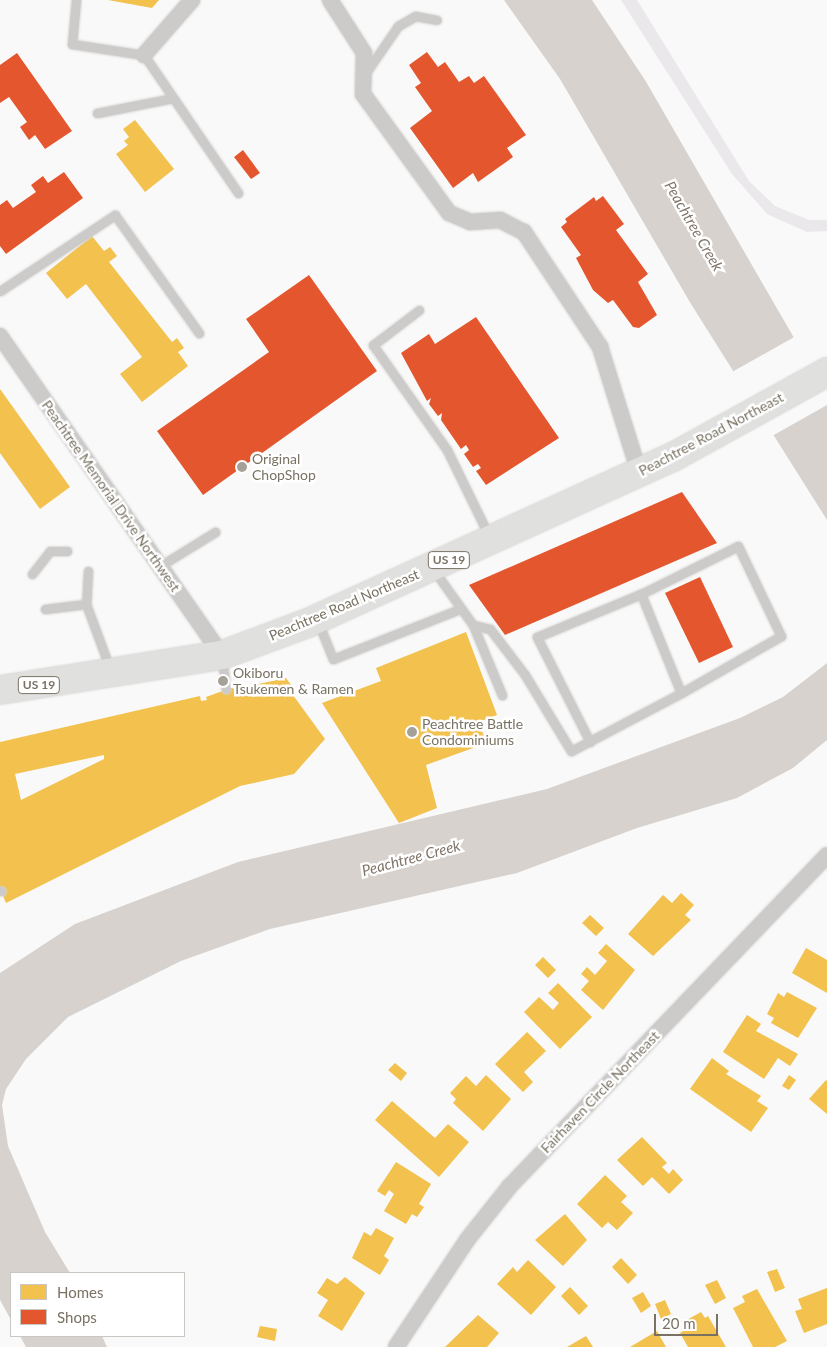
<!DOCTYPE html>
<style>
body{margin:0}
#map{position:relative;width:827px;height:1347px;overflow:hidden;background:#f9f9f9;font-family:Lato,sans-serif}
div>[style]{position:absolute}
[style*='--x']{left:calc(var(--x)*1px);top:calc(var(--y)*1px);width:calc(var(--w)*1px);rotate:calc(var(--a)*1deg)}
.green>*{inset:0;background:#ebe8eb}
.water>*{inset:0;background:#d7d2ce}
.pier>*{inset:0;background:#f9f9f9}
.homes>*{inset:0;background:#f2c14e}
.shops>*{inset:0;background:#e4572e}
.roads{filter:drop-shadow(0 0 1px #d5d5d4) drop-shadow(0 0 1px #d5d5d4)}
.service>*{height:9px;margin:-4.5px;padding:0 4.5px;transform-origin:4.5px;border-radius:4.5px;background:#cccbca}
.minor>*{height:16px;margin:-8px;padding:0 8px;transform-origin:8px;border-radius:8px;background:#cccbca}
.trunk>*{height:28px;margin:-14px;padding:0 14px;transform-origin:14px;border-radius:14px;background:#e0e0df}
.dots>*{width:14px;height:14px;translate:-50% -50%;box-sizing:border-box;border:2px solid #fff;border-radius:50%}
span{translate:-50% -50%;white-space:nowrap;text-align:center;line-height:1.15;-webkit-text-stroke:5px #fff;paint-order:stroke}
.shield-label span{padding:1px 4px;background:#fff;border:1px solid;border-radius:4px;-webkit-text-stroke-width:0}
.shield-label{font-size:12px;color:#797263;font-weight:700}
.street-label{font-size:14px;color:#797263}
.poi-label{font-size:14px;color:#797263}
.left{translate:0 -50%;text-align:left}
.water-label{font-size:15px;color:#807468;font-style:italic}
.legend{position:absolute;left:10px;top:1272px;width:175px;height:65px;box-sizing:border-box;background:#fff;border:1px solid #c9c7c1;margin:0;padding:6px 9px;list-style:none;font-size:15px;color:#797263}
.legend li{display:flex;align-items:center;gap:10px;height:25px}
.legend b{width:25px;border:1px solid #c9c7c1}
.scale{position:absolute;left:654px;top:1314px;width:64px;height:22px;box-sizing:border-box;border:2px solid #797263;border-top:0;padding-left:6px;font-size:15px;line-height:18px;white-space:nowrap;color:#797263;-webkit-text-stroke:4px #fff;paint-order:stroke}
</style>
<div id="map">
<div class="green">
<div style="clip-path:polygon(621px 0,637px 0,749px 181px,775px 206px,809px 220px,827px 220px,827px 231px,807px 232px,767px 214px,732px 174px)"></div>
</div>
<div class="water">
<div style="clip-path:polygon(504px 0,592px 0,645px 80px,827px 395px,827px 520px,691px 304px,560px 79px)"></div>
<div style="clip-path:polygon(827px 663px,827px 740px,793px 768px,737px 798px,637px 828px,517px 873px,270px 929px,181px 961px,68px 1017px,26px 1059px,6px 1089px,2px 1105px,8px 1146px,45px 1232px,70px 1273px,11px 1273px,11px 1320px,0 1300px,0 973px,75px 924px,238px 862px,547px 789px,740px 718px,783px 697px)"></div>
<div style="clip-path:polygon(20px 1336px,102px 1336px,107px 1347px,26px 1347px)"></div>
</div>
<div class="pier">
<div style="clip-path:polygon(796px 336px,827px 390px,827px 405px,772px 436px,732px 372px)"></div>
</div>
<div class="homes">
<div style="clip-path:polygon(108px 0,159px 0,152px 8px)"></div>
<div style="clip-path:polygon(135px 120px,174px 169px,145px 192px,116px 154px,128px 145px,124px 141px,129px 137px,123px 129px)"></div>
<div style="clip-path:polygon(92px 236px,104px 251px,110px 247px,117px 256px,109px 262px,172px 342px,177px 338px,184px 348px,178px 352px,188px 366px,142px 402px,120px 374px,142px 357px,86px 284px,67px 299px,46px 273px)"></div>
<div style="clip-path:polygon(0 389px,70px 487px,40px 509px,0 453px)"></div>
<div style="clip-path:polygon(466px 632px,497px 715px,478px 722px,487px 743px,426px 765px,437px 808px,399px 823px,322px 703px,381px 681px,376px 668px)"></div>
<div style="clip-path:polygon(evenodd,286px 678px,294px 689px,290px 691px,325px 739px,294px 774px,240px 786px,6px 903px,0 889px,0 742px,200px 696px,201px 701px,207px 700px,206px 697px,231px 688px,250px 692px,249px 686px,286px 678px,104px 755px,104px 759px,21px 800px,15px 774px,104px 755px)"></div>
<div style="clip-path:polygon(681px 893px,694px 905px,685px 915px,691px 920px,653px 956px,628px 934px,663px 895px,672px 903px)"></div>
<div style="clip-path:polygon(590px 915px,604px 928px,596px 936px,582px 923px)"></div>
<div style="clip-path:polygon(606px 944px,635px 970px,603px 1010px,581px 990px,589px 981px,581px 974px,587px 967px,595px 975px,607px 961px,598px 953px)"></div>
<div style="clip-path:polygon(806px 948px,827px 960px,827px 993px,792px 973px)"></div>
<div style="clip-path:polygon(543px 957px,556px 970px,548px 978px,535px 965px)"></div>
<div style="clip-path:polygon(558px 983px,592px 1017px,560px 1049px,524px 1012px,539px 997px,553px 1010px,559px 1003px,548px 993px)"></div>
<div style="clip-path:polygon(787px 992px,817px 1008px,798px 1038px,771px 1023px,774px 1018px,767px 1014px,778px 993px,784px 997px)"></div>
<div style="clip-path:polygon(747px 1015px,761px 1024px,756px 1031px,798px 1054px,790px 1066px,778px 1058px,764px 1079px,723px 1052px)"></div>
<div style="clip-path:polygon(527px 1032px,546px 1051px,524px 1072px,533px 1082px,523px 1092px,495px 1064px)"></div>
<div style="clip-path:polygon(712px 1058px,729px 1071px,726px 1074px,761px 1096px,757px 1101px,768px 1108px,751px 1132px,690px 1089px)"></div>
<div style="clip-path:polygon(395px 1063px,407px 1073px,401px 1081px,388px 1070px)"></div>
<div style="clip-path:polygon(486px 1075px,511px 1099px,483px 1131px,453px 1103px,456px 1099px,450px 1093px,466px 1076px,476px 1086px)"></div>
<div style="clip-path:polygon(789px 1075px,796px 1080px,789px 1090px,782px 1086px)"></div>
<div style="clip-path:polygon(826px 1080px,827px 1081px,827px 1114px,809px 1099px)"></div>
<div style="clip-path:polygon(392px 1101px,435px 1138px,448px 1124px,469px 1142px,439px 1177px,375px 1120px)"></div>
<div style="clip-path:polygon(642px 1137px,667px 1163px,662px 1167px,669px 1174px,673px 1169px,683px 1180px,669px 1194px,652px 1177px,643px 1186px,617px 1160px)"></div>
<div style="clip-path:polygon(396px 1162px,431px 1184px,419px 1204px,424px 1207px,417px 1217px,412px 1214px,406px 1224px,384px 1211px,394px 1194px,389px 1190px,385px 1196px,377px 1191px)"></div>
<div style="clip-path:polygon(605px 1175px,627px 1196px,621px 1202px,633px 1213px,617px 1230px,608px 1222px,602px 1228px,577px 1204px)"></div>
<div style="clip-path:polygon(565px 1214px,587px 1240px,563px 1266px,535px 1240px)"></div>
<div style="clip-path:polygon(376px 1228px,394px 1238px,384px 1256px,389px 1260px,380px 1275px,352px 1258px,364px 1232px,371px 1236px)"></div>
<div style="clip-path:polygon(621px 1258px,637px 1275px,628px 1284px,612px 1267px)"></div>
<div style="clip-path:polygon(528px 1260px,556px 1287px,531px 1315px,497px 1284px,513px 1267px,517px 1272px)"></div>
<div style="clip-path:polygon(777px 1269px,785px 1288px,775px 1292px,767px 1272px)"></div>
<div style="clip-path:polygon(345px 1277px,365px 1293px,342px 1331px,318px 1316px,328px 1300px,317px 1293px,327px 1278px,337px 1284px)"></div>
<div style="clip-path:polygon(717px 1280px,726px 1298px,715px 1304px,705px 1285px)"></div>
<div style="clip-path:polygon(570px 1287px,588px 1306px,579px 1315px,561px 1296px)"></div>
<div style="clip-path:polygon(827px 1288px,827px 1324px,804px 1333px,795px 1311px,802px 1309px,798px 1299px)"></div>
<div style="clip-path:polygon(757px 1289px,787px 1341px,775px 1347px,753px 1347px,733px 1308px,745px 1302px,742px 1296px)"></div>
<div style="clip-path:polygon(643px 1292px,651px 1306px,641px 1313px,632px 1298px)"></div>
<div style="clip-path:polygon(665px 1300px,671px 1314px,661px 1319px,655px 1304px)"></div>
<div style="clip-path:polygon(701px 1312px,705px 1318px,708px 1316px,726px 1347px,688px 1347px,680px 1333px,689px 1327px,685px 1321px)"></div>
<div style="clip-path:polygon(478px 1315px,499px 1333px,487px 1347px,445px 1347px)"></div>
<div style="clip-path:polygon(260px 1326px,277px 1329px,275px 1341px,257px 1337px)"></div>
<div style="clip-path:polygon(657px 1331px,666px 1347px,630px 1347px)"></div>
<div style="clip-path:polygon(586px 1336px,593px 1347px,567px 1347px)"></div>
</div>
<div class="shops">
<div style="clip-path:polygon(427px 52px,438px 67px,445px 62px,459px 82px,469px 76px,474px 83px,484px 76px,526px 135px,507px 148px,513px 157px,478px 182px,473px 173px,453px 188px,410px 128px,432px 111px,415px 87px,421px 83px,409px 65px)"></div>
<div style="clip-path:polygon(17px 53px,72px 131px,45px 149px,35px 135px,29px 140px,20px 127px,27px 122px,9px 97px,0 103px,0 65px)"></div>
<div style="clip-path:polygon(243px 150px,260px 173px,251px 179px,234px 157px)"></div>
<div style="clip-path:polygon(64px 172px,83px 198px,6px 254px,0 246px,0 205px,7px 200px,13px 208px,36px 192px,31px 185px,43px 176px,48px 183px)"></div>
<div style="clip-path:polygon(603px 196px,624px 224px,616px 230px,648px 274px,638px 282px,657px 315px,639px 328px,633px 327px,613px 300px,608px 303px,593px 290px,576px 258px,581px 255px,561px 227px,567px 222px,565px 219px,594px 197px,596px 201px)"></div>
<div style="clip-path:polygon(309px 275px,377px 371px,203px 495px,157px 431px,269px 352px,246px 319px)"></div>
<div style="clip-path:polygon(476px 317px,559px 438px,486px 485px,476px 471px,481px 468px,478px 464px,473px 467px,464px 454px,469px 450px,466px 445px,461px 449px,441px 420px,442px 413px,438px 416px,429px 404px,431px 398px,427px 401px,401px 353px,429px 334px,435px 344px)"></div>
<div style="clip-path:polygon(682px 492px,717px 543px,505px 635px,469px 585px)"></div>
<div style="clip-path:polygon(700px 577px,733px 647px,699px 663px,665px 593px)"></div>
</div>
<div class="roads">
<div class="service">
<div style="--x:76;--y:0;--w:44;--a:95.2"></div>
<div style="--x:72;--y:44;--w:73;--a:8.7"></div>
<div style="--x:144;--y:55;--w:167;--a:55.7"></div>
<div style="--x:365;--y:74;--w:58;--a:-55.5"></div>
<div style="--x:398;--y:26;--w:20;--a:-30"></div>
<div style="--x:415;--y:16;--w:22;--a:10"></div>
<div style="--x:97;--y:113;--w:77;--a:-11.2"></div>
<div style="--x:0;--y:291;--w:138;--a:-33.5"></div>
<div style="--x:115;--y:215;--w:145;--a:54.6"></div>
<div style="--x:419;--y:310;--w:58;--a:142.7"></div>
<div style="--x:373;--y:345;--w:128;--a:54.8"></div>
<div style="--x:447;--y:450;--w:98;--a:64"></div>
<div style="--x:160;--y:566;--w:65;--a:-31.7"></div>
<div style="--x:433;--y:569;--w:69;--a:54.5"></div>
<div style="--x:473;--y:625;--w:76;--a:67.5"></div>
<div style="--x:88;--y:571;--w:33;--a:93"></div>
<div style="--x:86;--y:604;--w:69;--a:69.7"></div>
<div style="--x:32;--y:574;--w:29;--a:-52"></div>
<div style="--x:50;--y:551;--w:17;--a:0"></div>
<div style="--x:45;--y:609;--w:41;--a:-7"></div>
<div style="--x:318;--y:622;--w:40;--a:68"></div>
<div style="--x:333;--y:659;--w:136;--a:-21.5"></div>
<div style="--x:473;--y:625;--w:17;--a:13"></div>
<div style="--x:490;--y:629;--w:58;--a:52.7"></div>
<div style="--x:525;--y:675;--w:89;--a:58.8"></div>
<div style="--x:571;--y:751;--w:124;--a:-27.8"></div>
<div style="--x:681;--y:693;--w:107;--a:-112"></div>
<div style="--x:222;--y:658;--w:31;--a:83"></div>
<div style="--x:590;--y:742;--w:118;--a:-116.8"></div>
<div style="--x:537;--y:637;--w:113;--a:-22.5"></div>
<div style="--x:641;--y:594;--w:108;--a:-26.3"></div>
<div style="--x:738;--y:546;--w:100;--a:64.5"></div>
<div style="--x:781;--y:636;--w:115;--a:150.3"></div>
<div style="--x:0;--y:891;--w:1;--a:0"></div>
</div>
<div class="minor">
<div style="--x:330;--y:0;--w:63;--a:57.3"></div>
<div style="--x:364;--y:53;--w:41;--a:91.4"></div>
<div style="--x:363;--y:94;--w:147;--a:54.1"></div>
<div style="--x:449;--y:213;--w:23;--a:23"></div>
<div style="--x:470;--y:222;--w:30;--a:-4"></div>
<div style="--x:500;--y:220;--w:27;--a:27"></div>
<div style="--x:524;--y:232;--w:138;--a:56.5"></div>
<div style="--x:600;--y:347;--w:131;--a:72.7"></div>
<div style="--x:144;--y:55;--w:73;--a:-48.9"></div>
<div style="--x:0;--y:336;--w:389;--a:55.2"></div>
<div style="--x:396;--y:1347;--w:128;--a:-56.4"></div>
<div style="--x:467;--y:1240;--w:69;--a:-51.5"></div>
<div style="--x:510;--y:1186;--w:458;--a:-46.2"></div>
</div>
<div class="trunk">
<div style="--x:0;--y:690;--w:225;--a:-9"></div>
<div style="--x:222;--y:655;--w:92;--a:-20.4"></div>
<div style="--x:308;--y:623;--w:401;--a:-24.5"></div>
<div style="--x:673;--y:457;--w:176;--a:-28.9"></div>
</div>
</div>
<div class="dots">
<div style="left:242px;top:467px;background:#a6a198"></div>
<div style="left:223px;top:681px;background:#a6a198"></div>
<div style="left:412px;top:732px;background:#a6a198"></div>
</div>
<div class="shield-label">
<span style="left:449px;top:560px">US 19</span>
<span style="left:39px;top:685px">US 19</span>
</div>
<div class="street-label">
<span style="left:711px;top:434px;rotate:-28deg">Peachtree Road Northeast</span>
<span style="left:111px;top:496px;rotate:55deg">Peachtree Memorial Drive Northwest</span>
<span style="left:344px;top:605px;rotate:-23deg">Peachtree Road Northeast</span>
<span style="left:600px;top:1092px;rotate:-46deg">Fairhaven Circle Northeast</span>
</div>
<div class="poi-label">
<span class="left" style="left:252px;top:467px">Original<br>ChopShop</span>
<span class="left" style="left:233px;top:681px">Okiboru<br>Tsukemen &amp; Ramen</span>
<span class="left" style="left:422px;top:732px">Peachtree Battle<br>Condominiums</span>
</div>
<div class="water-label">
<span style="left:694px;top:226px;rotate:60deg">Peachtree Creek</span>
<span style="left:411px;top:858px;rotate:-15deg">Peachtree Creek</span>
</div>
<ul class="legend">
<li><b style="height:14px;background:#f2c14e"></b>Homes</li>
<li><b style="height:14px;background:#e4572e"></b>Shops</li>
</ul>
<div class="scale">20 m</div>
</div>
